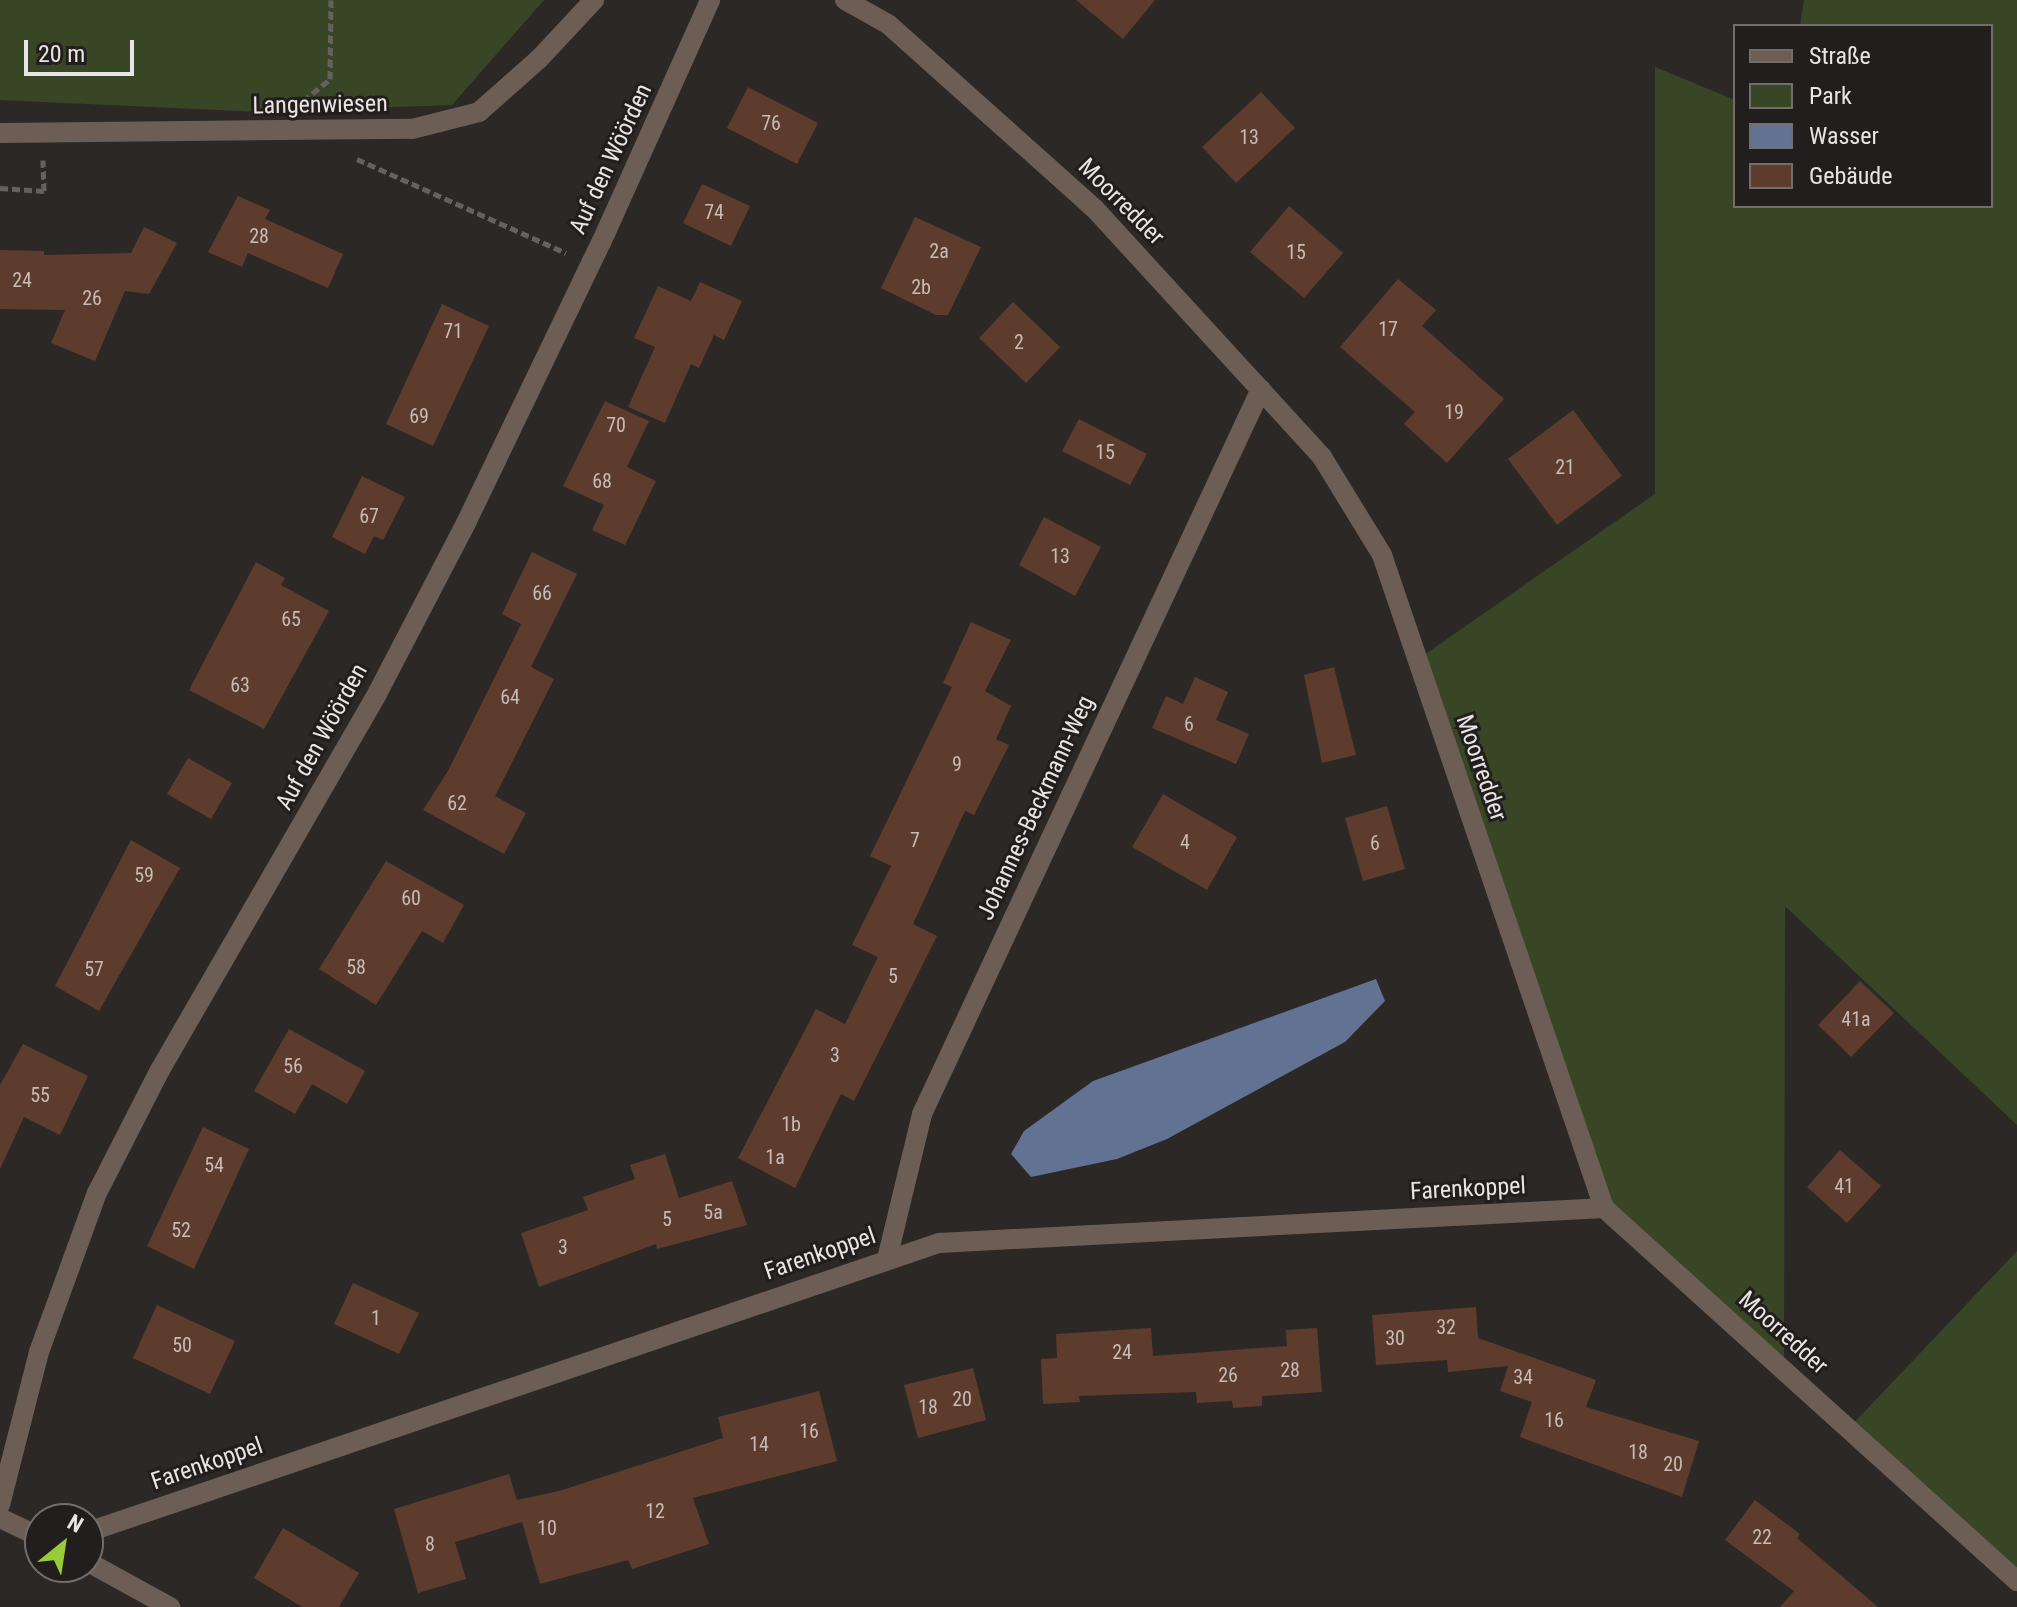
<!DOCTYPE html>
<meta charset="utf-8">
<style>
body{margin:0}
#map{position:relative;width:2017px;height:1607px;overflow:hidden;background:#2b2826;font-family:"Roboto Condensed",sans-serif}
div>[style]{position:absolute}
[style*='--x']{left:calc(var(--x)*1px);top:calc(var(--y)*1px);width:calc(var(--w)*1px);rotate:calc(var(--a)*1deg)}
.green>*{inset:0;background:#394626}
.water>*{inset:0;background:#617293}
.building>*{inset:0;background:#5e3c2d}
.path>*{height:5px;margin-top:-2.5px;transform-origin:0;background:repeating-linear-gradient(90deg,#64615f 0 8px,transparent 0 12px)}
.minor>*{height:20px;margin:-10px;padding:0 10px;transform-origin:10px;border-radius:10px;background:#6c5e54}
span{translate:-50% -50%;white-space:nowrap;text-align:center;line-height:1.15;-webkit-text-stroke:6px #221e1d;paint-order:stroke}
.number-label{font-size:20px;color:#c6bbb6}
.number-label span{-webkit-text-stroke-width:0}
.street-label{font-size:24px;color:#e8e5e4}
.legend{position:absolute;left:1733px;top:24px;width:260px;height:184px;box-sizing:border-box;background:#221e1d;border:2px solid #716e6d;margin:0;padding:10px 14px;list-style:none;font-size:24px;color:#e8e5e4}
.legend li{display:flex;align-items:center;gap:16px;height:40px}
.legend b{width:40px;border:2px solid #716e6d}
.north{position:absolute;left:24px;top:1503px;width:80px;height:80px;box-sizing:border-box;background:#221e1d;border:2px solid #716e6d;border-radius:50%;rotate:30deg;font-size:22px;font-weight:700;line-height:32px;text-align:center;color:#e8e5e4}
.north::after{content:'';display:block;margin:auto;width:28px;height:36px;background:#97cb38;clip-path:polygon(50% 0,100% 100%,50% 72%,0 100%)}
.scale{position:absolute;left:24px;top:40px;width:110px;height:36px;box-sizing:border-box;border:4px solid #e8e5e4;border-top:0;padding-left:10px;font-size:24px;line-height:28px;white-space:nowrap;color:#e8e5e4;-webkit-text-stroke:6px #221e1d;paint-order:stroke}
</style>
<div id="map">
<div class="green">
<div style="clip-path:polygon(0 0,544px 0,452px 105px,260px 112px,0 100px)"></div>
<div style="clip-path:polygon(1804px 0,2017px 0,2017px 1125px,1785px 906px,1784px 1368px,1604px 1208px,1417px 660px,1655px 494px,1655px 67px,1735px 100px,1735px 206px,1991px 206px,1991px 26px,1800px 26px)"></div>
<div style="clip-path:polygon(2017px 1251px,2017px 1581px,1849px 1428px)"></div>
</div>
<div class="water">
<div style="clip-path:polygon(1376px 979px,1385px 1001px,1345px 1042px,1167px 1139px,1117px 1159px,1031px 1177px,1011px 1154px,1024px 1131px,1093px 1081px)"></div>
</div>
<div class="building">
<div style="clip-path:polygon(1076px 0,1155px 0,1123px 39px)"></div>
<div style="clip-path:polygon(748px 87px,818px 123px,797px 164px,727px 128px)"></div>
<div style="clip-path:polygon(1261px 92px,1295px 128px,1236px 183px,1202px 147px)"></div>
<div style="clip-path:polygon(702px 184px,750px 206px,731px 246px,683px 223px)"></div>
<div style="clip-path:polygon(238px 196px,270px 210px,265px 219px,343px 254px,328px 288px,248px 253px,242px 267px,208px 252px)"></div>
<div style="clip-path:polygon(1289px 206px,1343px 253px,1304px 298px,1250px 252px)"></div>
<div style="clip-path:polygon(915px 217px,981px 247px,948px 315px,936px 315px,881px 288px)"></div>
<div style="clip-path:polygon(144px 227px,177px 243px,149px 294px,125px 291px,95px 361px,51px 343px,65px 310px,0 309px,0 250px,44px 251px,44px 255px,131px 253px)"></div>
<div style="clip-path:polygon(1398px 279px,1436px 310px,1422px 326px,1504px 399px,1447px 463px,1404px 424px,1415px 412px,1340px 347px)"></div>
<div style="clip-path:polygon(700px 282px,742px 301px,724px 340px,714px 335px,699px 368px,691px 364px,665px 423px,628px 407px,655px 347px,634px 338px,658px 286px,691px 301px)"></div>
<div style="clip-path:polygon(1013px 302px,1060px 347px,1026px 383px,979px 338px)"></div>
<div style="clip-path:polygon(442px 304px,489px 326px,433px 446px,386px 424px)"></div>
<div style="clip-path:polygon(605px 401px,649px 421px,627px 467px,656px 481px,625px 545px,592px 530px,604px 505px,563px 486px)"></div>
<div style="clip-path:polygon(1573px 410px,1622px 476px,1557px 525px,1508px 459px)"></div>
<div style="clip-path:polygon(1079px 419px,1147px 454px,1130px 485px,1062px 451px)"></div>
<div style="clip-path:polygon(362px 476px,405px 497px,383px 540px,374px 536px,365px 554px,332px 537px)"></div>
<div style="clip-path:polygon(1044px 517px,1101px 547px,1075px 596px,1019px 565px)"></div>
<div style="clip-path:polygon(532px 552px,577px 574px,531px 667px,554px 679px,495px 796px,526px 813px,504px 854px,423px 810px,448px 771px,521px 624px,502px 614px)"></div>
<div style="clip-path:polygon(256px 562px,285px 578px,281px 585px,329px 611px,264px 729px,189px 690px)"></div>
<div style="clip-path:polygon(971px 622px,1011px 640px,985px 691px,1011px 706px,996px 739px,1009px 745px,974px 815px,965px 811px,913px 924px,937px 936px,854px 1101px,841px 1094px,795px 1188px,738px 1158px,816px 1009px,845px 1024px,878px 957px,852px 945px,891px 866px,870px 856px,952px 687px,943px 683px)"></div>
<div style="clip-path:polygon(1334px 667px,1356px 755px,1322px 763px,1304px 675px)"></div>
<div style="clip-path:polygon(1195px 677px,1228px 692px,1216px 720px,1249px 734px,1236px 764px,1152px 728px,1166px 696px,1183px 704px)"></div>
<div style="clip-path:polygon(188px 758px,232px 783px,211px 819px,167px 794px)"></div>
<div style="clip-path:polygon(1163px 794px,1237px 837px,1207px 890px,1132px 847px)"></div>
<div style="clip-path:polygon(1387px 806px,1405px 869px,1363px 881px,1345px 818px)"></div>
<div style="clip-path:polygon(131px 840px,180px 868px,99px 1011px,55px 986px)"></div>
<div style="clip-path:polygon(386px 861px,464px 905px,443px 943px,422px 931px,376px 1005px,319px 969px)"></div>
<div style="clip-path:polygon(1860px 981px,1894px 1013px,1851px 1057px,1818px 1025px)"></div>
<div style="clip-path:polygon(289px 1029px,365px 1071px,347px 1104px,312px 1084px,295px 1114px,254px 1091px)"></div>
<div style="clip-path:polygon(23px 1044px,88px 1076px,60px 1135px,24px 1117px,0 1169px,0 1085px)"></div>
<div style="clip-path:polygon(203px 1127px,249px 1149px,194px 1269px,147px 1246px)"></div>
<div style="clip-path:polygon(1840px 1150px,1881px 1186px,1847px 1223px,1807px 1187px)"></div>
<div style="clip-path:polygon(665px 1154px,679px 1198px,732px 1181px,747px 1225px,657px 1249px,656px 1244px,539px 1287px,521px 1233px,588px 1210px,583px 1197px,635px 1179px,630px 1165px)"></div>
<div style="clip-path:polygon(353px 1283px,419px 1313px,399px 1354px,334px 1324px)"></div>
<div style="clip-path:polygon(157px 1305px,235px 1341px,210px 1394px,133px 1358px)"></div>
<div style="clip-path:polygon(1476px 1307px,1478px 1338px,1596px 1380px,1586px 1407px,1699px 1441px,1682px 1497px,1520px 1437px,1532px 1402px,1500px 1391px,1508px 1366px,1448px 1372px,1447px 1360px,1376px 1365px,1372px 1315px)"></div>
<div style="clip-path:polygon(1151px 1328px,1153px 1356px,1287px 1346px,1286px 1330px,1317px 1328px,1322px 1392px,1262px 1396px,1262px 1406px,1233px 1408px,1232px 1401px,1197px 1403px,1196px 1392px,1079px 1396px,1080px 1402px,1043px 1404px,1041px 1359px,1057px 1358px,1056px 1334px)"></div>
<div style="clip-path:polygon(973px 1368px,986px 1420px,918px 1438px,904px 1385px)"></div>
<div style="clip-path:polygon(819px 1391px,837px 1461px,693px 1498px,709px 1544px,632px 1569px,628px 1560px,540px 1584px,522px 1522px,455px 1542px,466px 1579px,418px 1593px,394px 1509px,509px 1474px,517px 1500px,559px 1491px,723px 1438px,718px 1417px)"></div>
<div style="clip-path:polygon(1755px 1500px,1800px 1534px,1797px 1538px,1878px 1607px,1780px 1607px,1794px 1591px,1725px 1540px)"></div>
<div style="clip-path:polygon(283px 1528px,359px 1573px,339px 1607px,302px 1607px,254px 1578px)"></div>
</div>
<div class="path">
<div style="--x:303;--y:101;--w:35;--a:-39"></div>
<div style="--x:330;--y:79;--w:79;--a:-89.3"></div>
<div style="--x:357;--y:159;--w:229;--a:24.2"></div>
<div style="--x:0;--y:188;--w:44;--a:3.9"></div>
<div style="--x:44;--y:191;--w:31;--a:-92"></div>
</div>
<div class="minor">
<div style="--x:845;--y:0;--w:49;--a:29.2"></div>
<div style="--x:888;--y:24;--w:276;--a:41.8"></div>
<div style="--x:1094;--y:208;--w:338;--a:47.5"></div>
<div style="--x:1322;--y:457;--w:115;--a:58.5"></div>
<div style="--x:1382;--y:555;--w:690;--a:71.22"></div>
<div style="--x:1604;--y:1208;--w:557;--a:42.09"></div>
<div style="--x:0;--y:133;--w:412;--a:-0.6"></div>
<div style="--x:412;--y:129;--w:69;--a:-14.2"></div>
<div style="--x:479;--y:112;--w:80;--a:-41.5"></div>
<div style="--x:539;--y:59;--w:81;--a:-47"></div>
<div style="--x:887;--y:1259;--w:149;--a:-76.4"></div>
<div style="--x:922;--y:1114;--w:800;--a:-64.94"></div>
<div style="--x:0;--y:1505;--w:158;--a:-75.7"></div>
<div style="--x:39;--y:1352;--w:169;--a:-70"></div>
<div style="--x:97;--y:1193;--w:138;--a:-62.9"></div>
<div style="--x:160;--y:1070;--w:434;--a:-60"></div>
<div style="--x:377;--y:694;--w:193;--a:-62.5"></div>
<div style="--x:466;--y:523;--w:311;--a:-64.3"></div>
<div style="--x:601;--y:243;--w:266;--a:-65.8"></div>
<div style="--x:0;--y:1518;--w:44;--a:25.4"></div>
<div style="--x:88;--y:1532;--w:899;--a:-18.76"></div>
<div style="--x:939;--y:1243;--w:666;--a:-3.01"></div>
<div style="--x:88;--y:1562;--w:94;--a:28.8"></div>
</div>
<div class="number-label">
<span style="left:771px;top:123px">76</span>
<span style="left:1249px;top:137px">13</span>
<span style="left:714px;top:212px">74</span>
<span style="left:259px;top:236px">28</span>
<span style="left:939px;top:251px">2a</span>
<span style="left:1296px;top:252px">15</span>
<span style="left:22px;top:280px">24</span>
<span style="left:921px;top:287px">2b</span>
<span style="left:92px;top:298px">26</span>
<span style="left:1388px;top:329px">17</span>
<span style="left:453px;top:331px">71</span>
<span style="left:1019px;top:342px">2</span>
<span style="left:1454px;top:412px">19</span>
<span style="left:419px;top:416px">69</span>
<span style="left:616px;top:425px">70</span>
<span style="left:1105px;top:452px">15</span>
<span style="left:1565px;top:467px">21</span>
<span style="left:602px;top:481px">68</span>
<span style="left:369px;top:516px">67</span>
<span style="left:1060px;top:556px">13</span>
<span style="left:542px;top:593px">66</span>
<span style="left:291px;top:619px">65</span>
<span style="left:240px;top:685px">63</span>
<span style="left:510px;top:697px">64</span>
<span style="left:1189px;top:724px">6</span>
<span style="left:957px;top:764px">9</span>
<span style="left:457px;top:803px">62</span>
<span style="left:915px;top:840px">7</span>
<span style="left:1185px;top:842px">4</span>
<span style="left:1375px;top:843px">6</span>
<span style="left:144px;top:875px">59</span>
<span style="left:411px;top:898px">60</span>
<span style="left:356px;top:967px">58</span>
<span style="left:94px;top:969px">57</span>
<span style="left:893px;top:976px">5</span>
<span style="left:1856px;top:1019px">41a</span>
<span style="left:835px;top:1055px">3</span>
<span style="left:293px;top:1066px">56</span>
<span style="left:40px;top:1095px">55</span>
<span style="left:791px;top:1124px">1b</span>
<span style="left:775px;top:1157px">1a</span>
<span style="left:214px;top:1165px">54</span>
<span style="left:1844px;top:1186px">41</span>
<span style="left:713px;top:1212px">5a</span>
<span style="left:667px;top:1219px">5</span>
<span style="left:181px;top:1230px">52</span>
<span style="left:563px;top:1247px">3</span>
<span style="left:376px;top:1318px">1</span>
<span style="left:1446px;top:1327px">32</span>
<span style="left:1395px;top:1338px">30</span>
<span style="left:182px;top:1345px">50</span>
<span style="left:1122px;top:1352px">24</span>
<span style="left:1290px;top:1370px">28</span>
<span style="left:1228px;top:1375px">26</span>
<span style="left:1523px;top:1377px">34</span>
<span style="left:962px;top:1399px">20</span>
<span style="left:928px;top:1407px">18</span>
<span style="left:1554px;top:1420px">16</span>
<span style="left:809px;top:1431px">16</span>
<span style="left:759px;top:1444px">14</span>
<span style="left:1638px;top:1452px">18</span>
<span style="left:1673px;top:1464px">20</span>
<span style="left:655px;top:1511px">12</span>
<span style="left:547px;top:1528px">10</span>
<span style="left:1762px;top:1537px">22</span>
<span style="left:430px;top:1544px">8</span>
</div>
<div class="street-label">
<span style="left:320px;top:105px;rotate:-1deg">Langenwiesen</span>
<span style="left:611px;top:159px;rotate:-65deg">Auf den Wöörden</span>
<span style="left:1121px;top:202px;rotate:45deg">Moorredder</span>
<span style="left:322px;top:737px;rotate:-61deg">Auf den Wöörden</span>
<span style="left:1481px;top:768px;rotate:71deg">Moorredder</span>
<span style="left:1036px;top:808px;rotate:-65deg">Johannes-Beckmann-Weg</span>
<span style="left:1468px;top:1189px;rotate:-3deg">Farenkoppel</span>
<span style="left:820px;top:1254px;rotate:-19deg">Farenkoppel</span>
<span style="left:1783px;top:1333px;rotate:42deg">Moorredder</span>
<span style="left:207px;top:1464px;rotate:-19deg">Farenkoppel</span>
</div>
<ul class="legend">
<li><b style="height:10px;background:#6c5e54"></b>Straße</li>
<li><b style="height:22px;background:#394626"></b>Park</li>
<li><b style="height:22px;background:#617293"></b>Wasser</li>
<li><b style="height:22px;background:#5e3c2d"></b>Gebäude</li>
</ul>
<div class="north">N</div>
<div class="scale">20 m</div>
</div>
